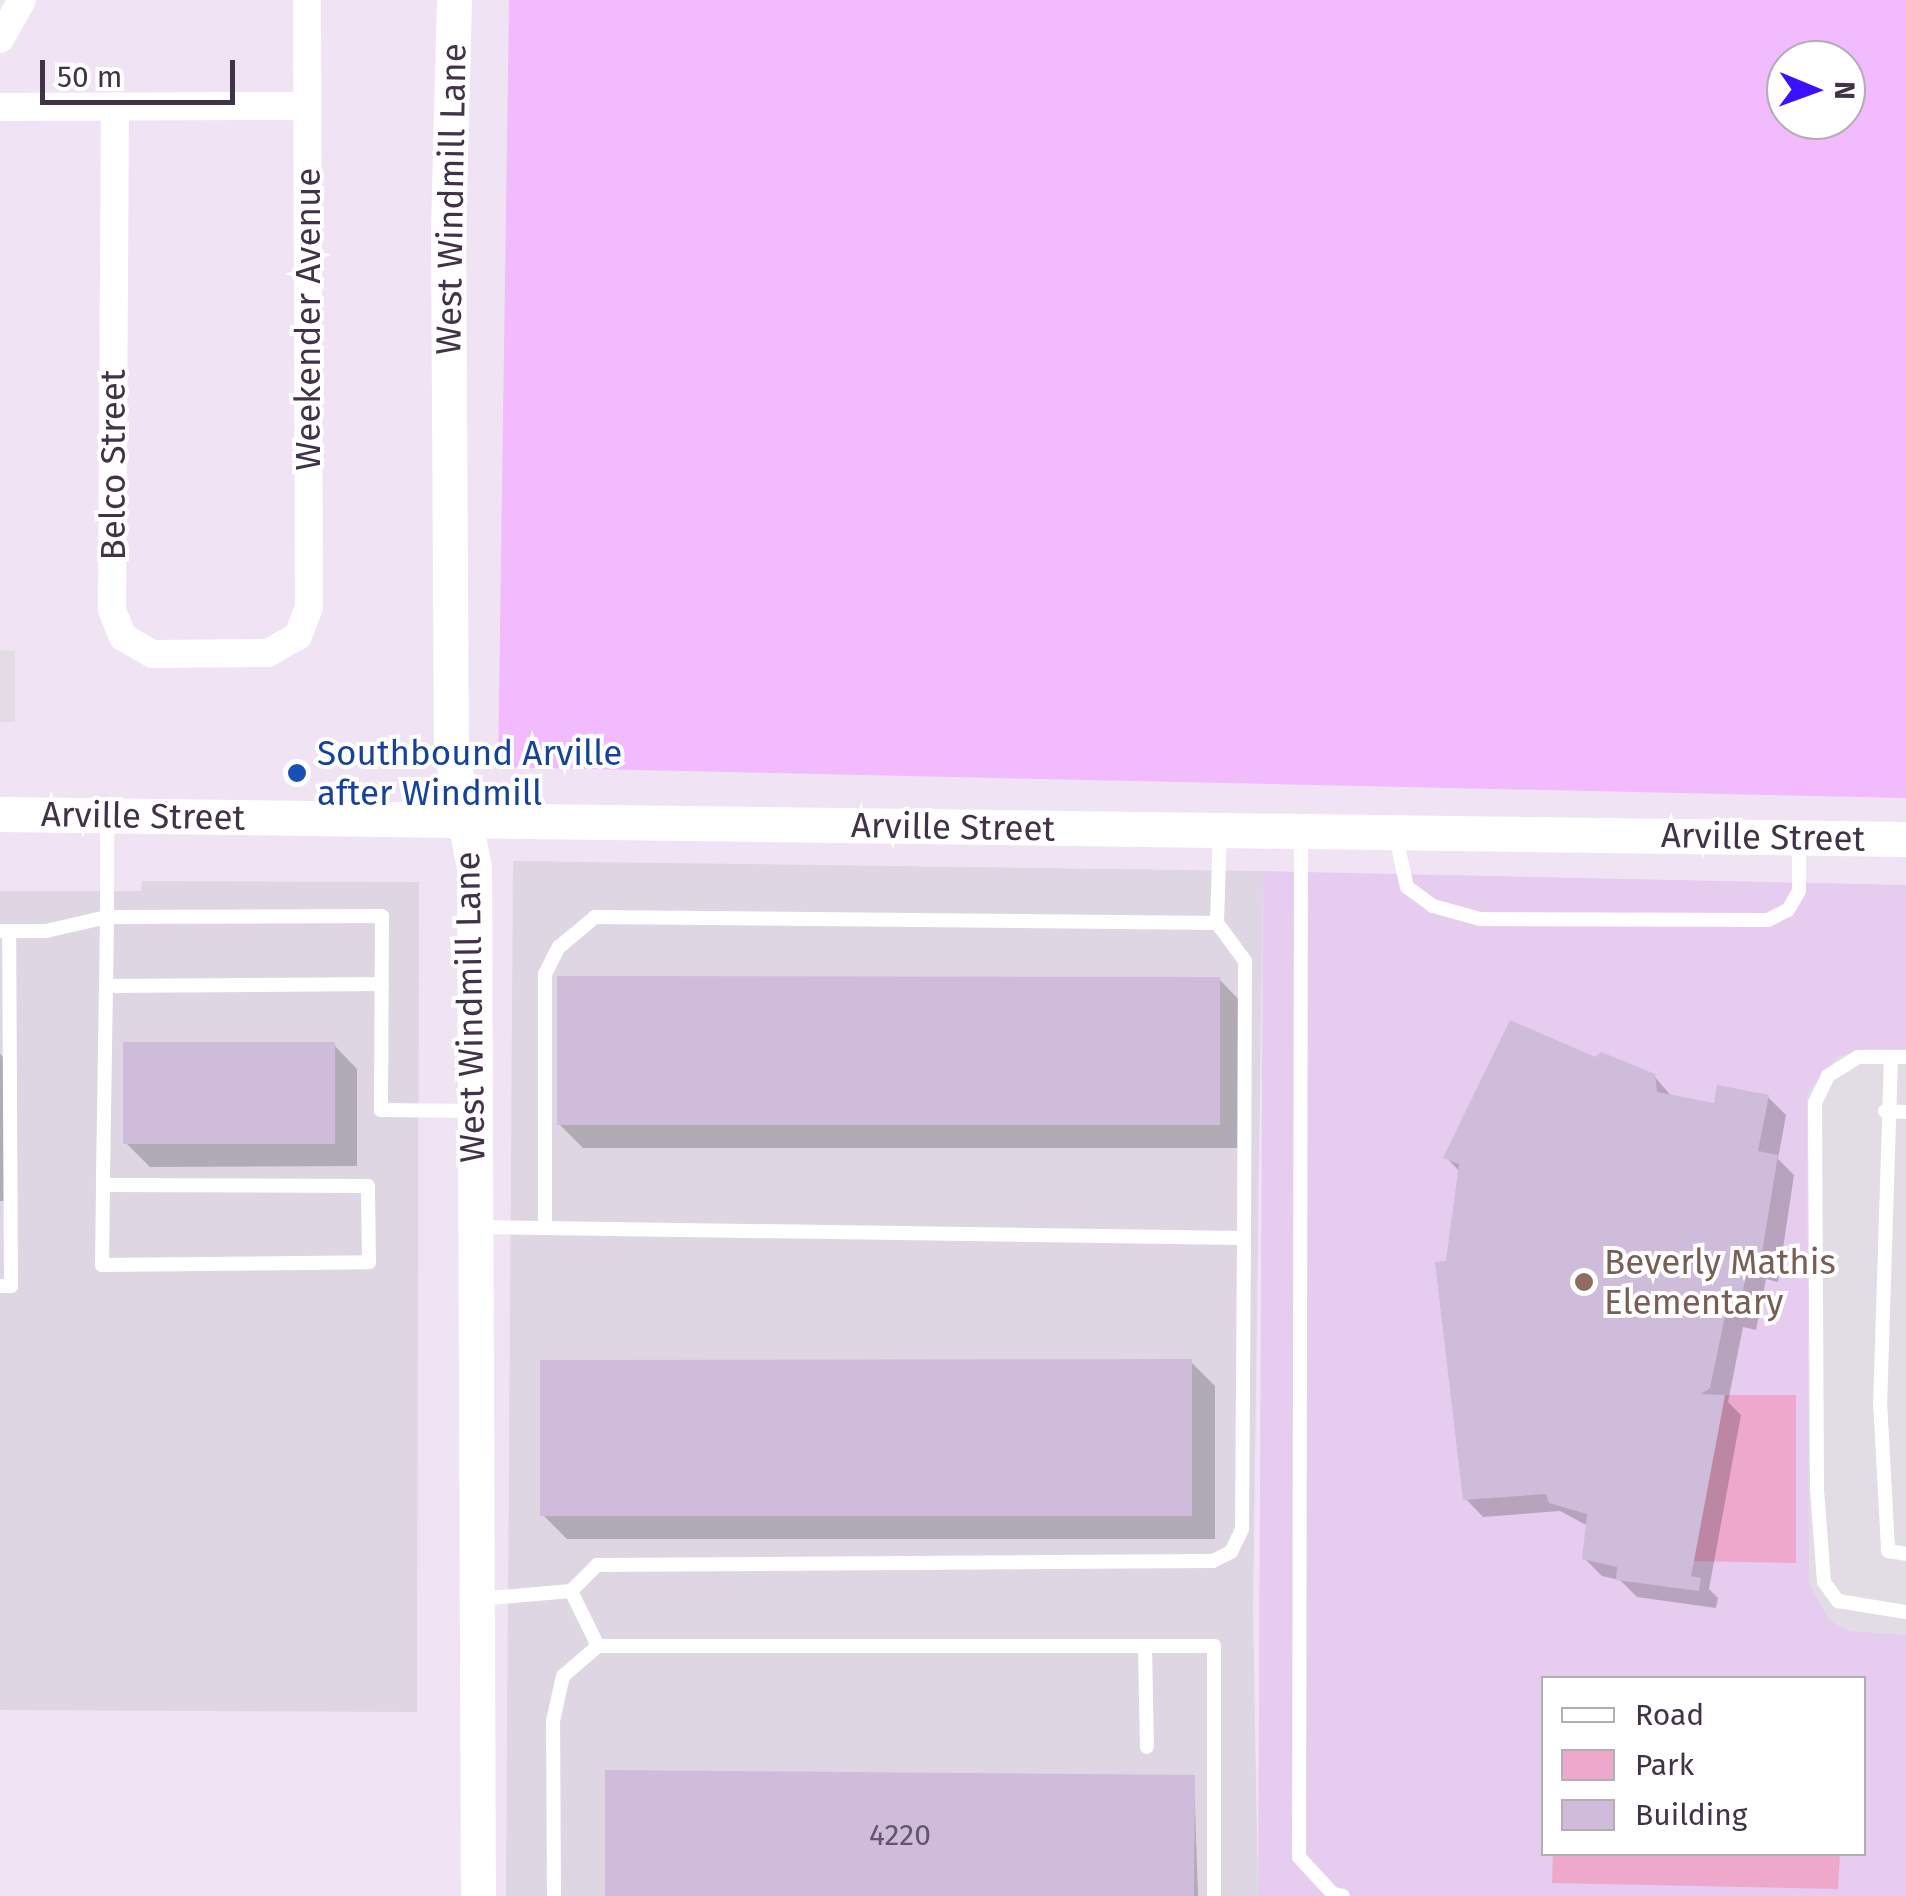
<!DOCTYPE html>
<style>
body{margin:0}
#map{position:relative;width:1906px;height:1896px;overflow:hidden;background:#f0e4f4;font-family:"Fira Sans",sans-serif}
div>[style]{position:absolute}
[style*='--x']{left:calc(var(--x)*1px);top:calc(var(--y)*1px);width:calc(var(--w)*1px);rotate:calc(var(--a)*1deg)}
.industrial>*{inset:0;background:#ded6e3}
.education>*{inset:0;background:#e6ccef}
.green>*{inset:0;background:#eda8cc}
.sand>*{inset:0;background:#f1bbfd}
.parking>*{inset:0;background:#e2dde4}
.shadow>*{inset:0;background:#0003}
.building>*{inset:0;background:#cfbbda}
.service>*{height:14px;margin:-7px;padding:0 7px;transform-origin:7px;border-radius:7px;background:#fff}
.minor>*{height:28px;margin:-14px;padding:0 14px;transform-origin:14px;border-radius:14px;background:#fff}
.tertiary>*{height:35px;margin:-17.5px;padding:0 17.5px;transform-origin:17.5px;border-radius:17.5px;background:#fff}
.dots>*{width:28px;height:28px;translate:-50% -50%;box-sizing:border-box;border:5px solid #fff;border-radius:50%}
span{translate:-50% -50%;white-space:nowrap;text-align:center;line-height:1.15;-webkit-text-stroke:8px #fff;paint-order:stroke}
.number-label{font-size:30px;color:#64556c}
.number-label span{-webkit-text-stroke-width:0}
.street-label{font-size:35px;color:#403347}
.transit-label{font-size:35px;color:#164399}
.left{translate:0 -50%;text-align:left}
.education-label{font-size:35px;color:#785e54}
.legend{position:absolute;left:1541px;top:1676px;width:325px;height:180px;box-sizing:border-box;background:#fff;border:2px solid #b3adb5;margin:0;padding:12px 18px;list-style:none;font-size:30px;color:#403347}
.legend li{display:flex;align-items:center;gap:20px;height:50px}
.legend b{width:50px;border:2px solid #b3adb5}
.north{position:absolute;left:1766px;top:40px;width:100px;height:100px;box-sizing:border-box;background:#fff;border:2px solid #b3adb5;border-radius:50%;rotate:91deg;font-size:28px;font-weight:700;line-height:40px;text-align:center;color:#403347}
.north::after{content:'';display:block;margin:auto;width:35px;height:45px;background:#3c10ff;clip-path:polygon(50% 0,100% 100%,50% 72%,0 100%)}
.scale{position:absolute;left:40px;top:60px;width:195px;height:45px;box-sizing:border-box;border:5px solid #403347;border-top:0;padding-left:12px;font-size:30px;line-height:35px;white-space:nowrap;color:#403347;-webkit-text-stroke:8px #fff;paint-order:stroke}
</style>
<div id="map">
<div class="industrial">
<div style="clip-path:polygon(513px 861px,1263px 871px,1253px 1610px,1258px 1896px,506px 1896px)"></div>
<div style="clip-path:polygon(142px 881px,419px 882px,417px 1712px,0 1710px,0 891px,141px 891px)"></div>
</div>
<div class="education">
<div style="clip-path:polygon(evenodd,1263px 871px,1906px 885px,1906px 1896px,1258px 1896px,1263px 871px,1544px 1678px,1864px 1678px,1864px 1854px,1544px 1854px,1544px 1678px)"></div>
</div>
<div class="green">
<div style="clip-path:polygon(1725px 1395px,1796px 1395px,1796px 1563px,1694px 1561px)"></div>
<div style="clip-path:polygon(1553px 1854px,1840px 1854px,1838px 1889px,1552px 1883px)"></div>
</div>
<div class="sand">
<div style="clip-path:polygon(evenodd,509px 0,1906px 0,1906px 798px,498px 767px,509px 0,1786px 60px,1846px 60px,1846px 120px,1786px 120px,1786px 60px)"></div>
</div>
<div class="parking">
<div style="clip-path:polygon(0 650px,15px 651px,15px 722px,0 722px)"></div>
<div style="clip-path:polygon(1863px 1049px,1906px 1049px,1906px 1635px,1848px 1631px,1829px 1620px,1809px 1583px,1807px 1094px,1837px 1057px)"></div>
</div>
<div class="shadow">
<div style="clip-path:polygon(1219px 979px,1242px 1003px,1242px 1148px,583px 1148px,559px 1124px)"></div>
<div style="clip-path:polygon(334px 1045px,357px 1069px,357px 1166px,150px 1167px,126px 1143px)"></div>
<div style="clip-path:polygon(0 1054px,7px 1061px,5px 1201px,0 1201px)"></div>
<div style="clip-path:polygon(1596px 1060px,1654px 1076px,1673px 1098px,1716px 1106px,1768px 1097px,1786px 1115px,1778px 1159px,1794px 1175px,1778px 1282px,1766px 1279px,1756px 1330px,1743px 1327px,1728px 1402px,1741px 1415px,1709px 1589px,1718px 1598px,1716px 1608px,1637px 1597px,1620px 1580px,1602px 1576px,1584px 1558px,1588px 1526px,1560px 1511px,1483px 1517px,1466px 1499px,1449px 1264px,1460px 1172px,1446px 1157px)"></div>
<div style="clip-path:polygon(1191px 1362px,1215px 1386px,1215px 1539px,567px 1539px,543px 1515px)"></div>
<div style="clip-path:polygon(1194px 1777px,1198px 1896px,607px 1896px)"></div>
</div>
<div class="building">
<div style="clip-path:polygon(557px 976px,1220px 977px,1220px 1125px,557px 1125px)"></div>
<div style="clip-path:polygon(1510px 1020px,1595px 1057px,1601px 1052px,1655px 1074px,1657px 1092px,1714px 1103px,1717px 1085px,1769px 1095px,1758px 1151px,1778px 1155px,1760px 1265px,1748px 1263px,1739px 1313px,1726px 1311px,1710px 1388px,1701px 1394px,1725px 1395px,1691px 1576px,1701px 1578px,1699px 1591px,1616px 1580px,1617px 1567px,1582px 1559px,1587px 1514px,1549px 1503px,1546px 1494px,1463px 1500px,1435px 1262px,1446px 1261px,1459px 1164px,1443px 1158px)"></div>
<div style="clip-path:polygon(123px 1042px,335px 1042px,335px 1144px,123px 1144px)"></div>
<div style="clip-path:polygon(1192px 1359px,1192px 1516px,540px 1516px,540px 1360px)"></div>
<div style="clip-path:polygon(605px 1770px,1195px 1775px,1194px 1896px,605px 1896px)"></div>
</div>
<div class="service">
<div style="--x:107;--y:816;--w:101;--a:90"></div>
<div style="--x:107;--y:917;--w:275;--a:-0.2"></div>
<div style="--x:382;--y:916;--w:194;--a:90.3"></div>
<div style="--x:381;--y:1110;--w:92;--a:0.6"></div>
<div style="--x:1395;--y:833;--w:55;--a:77.5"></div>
<div style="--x:1407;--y:887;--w:32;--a:36"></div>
<div style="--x:1433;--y:906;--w:49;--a:15.5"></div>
<div style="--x:1480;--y:919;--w:288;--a:0.2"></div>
<div style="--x:1768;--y:920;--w:22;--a:-27"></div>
<div style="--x:1788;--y:910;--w:22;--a:-60"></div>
<div style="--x:1799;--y:891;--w:53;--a:-90"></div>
<div style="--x:1301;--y:834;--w:1023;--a:90.11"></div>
<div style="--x:1299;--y:1857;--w:50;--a:47.4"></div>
<div style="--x:1333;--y:1894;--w:10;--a:11"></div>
<div style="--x:0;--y:931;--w:46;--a:0"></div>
<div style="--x:46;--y:931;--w:63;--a:-12.9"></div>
<div style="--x:107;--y:917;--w:69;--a:90.8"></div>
<div style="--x:106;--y:986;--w:199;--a:90.9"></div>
<div style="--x:103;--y:1185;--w:80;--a:90.7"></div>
<div style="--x:102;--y:1265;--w:267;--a:-0.6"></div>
<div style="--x:369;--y:1262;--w:76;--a:-90.8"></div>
<div style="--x:368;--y:1186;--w:265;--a:-179.8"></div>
<div style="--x:106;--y:986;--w:276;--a:-0.4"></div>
<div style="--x:1891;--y:1057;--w:344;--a:91.8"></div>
<div style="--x:1880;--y:1401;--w:150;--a:86.9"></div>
<div style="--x:1888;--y:1551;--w:18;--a:9"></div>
<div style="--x:1906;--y:1057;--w:48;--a:180"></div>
<div style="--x:1858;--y:1057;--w:36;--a:148"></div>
<div style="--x:1828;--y:1076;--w:30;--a:116"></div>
<div style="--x:1815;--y:1103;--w:386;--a:89.7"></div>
<div style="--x:1817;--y:1489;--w:93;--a:85.7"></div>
<div style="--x:1824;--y:1582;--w:24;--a:54"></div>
<div style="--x:1838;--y:1601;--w:69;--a:9.2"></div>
<div style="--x:1885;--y:1111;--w:21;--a:3"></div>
<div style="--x:474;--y:1227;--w:770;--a:0.82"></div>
<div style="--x:1244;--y:1238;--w:277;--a:-89.8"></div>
<div style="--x:1245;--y:961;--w:47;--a:-126.4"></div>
<div style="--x:1217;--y:923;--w:93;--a:-88.2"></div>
<div style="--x:545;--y:1228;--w:254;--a:-90"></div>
<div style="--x:545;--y:974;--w:30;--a:-63"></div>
<div style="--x:559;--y:947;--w:47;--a:-39.8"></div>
<div style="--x:595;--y:917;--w:622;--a:0.55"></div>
<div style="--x:0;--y:1286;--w:11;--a:0"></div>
<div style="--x:11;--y:1286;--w:355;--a:-90.3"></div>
<div style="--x:571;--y:1591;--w:61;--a:63.9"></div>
<div style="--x:478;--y:1599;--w:93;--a:-4.9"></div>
<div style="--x:571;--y:1591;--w:37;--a:-45"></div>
<div style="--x:597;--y:1565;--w:616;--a:-0.37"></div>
<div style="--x:1213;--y:1561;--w:20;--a:-27"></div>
<div style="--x:1231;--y:1552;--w:25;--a:-64"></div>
<div style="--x:1242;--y:1529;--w:291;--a:-89.6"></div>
<div style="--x:1145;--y:1646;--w:101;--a:88.9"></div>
<div style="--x:554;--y:1896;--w:175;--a:-90.3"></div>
<div style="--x:553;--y:1721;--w:46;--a:-77.5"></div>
<div style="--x:563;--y:1676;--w:46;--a:-40.6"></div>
<div style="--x:598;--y:1646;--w:616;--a:0"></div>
<div style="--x:1214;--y:1646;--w:250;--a:90"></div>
</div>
<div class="minor">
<div style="--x:0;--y:39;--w:45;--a:-60.6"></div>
<div style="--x:115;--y:106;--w:504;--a:90.34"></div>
<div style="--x:112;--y:610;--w:29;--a:68"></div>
<div style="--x:123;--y:637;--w:34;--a:30"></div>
<div style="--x:153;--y:654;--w:115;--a:-0.5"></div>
<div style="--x:268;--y:653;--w:34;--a:-30"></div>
<div style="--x:298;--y:636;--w:31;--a:-69"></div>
<div style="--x:309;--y:607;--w:607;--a:-90.19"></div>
<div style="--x:0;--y:107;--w:307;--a:-0.2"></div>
</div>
<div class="tertiary">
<div style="--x:454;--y:0;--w:231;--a:91.5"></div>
<div style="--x:448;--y:231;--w:520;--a:89.67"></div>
<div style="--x:451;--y:751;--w:118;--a:78.8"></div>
<div style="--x:474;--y:867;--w:1029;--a:89.78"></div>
<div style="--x:0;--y:814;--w:1906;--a:0.75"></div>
</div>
<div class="dots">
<div style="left:297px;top:773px;background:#1a4fb4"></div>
<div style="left:1584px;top:1282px;background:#8d6e63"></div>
</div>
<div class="number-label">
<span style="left:900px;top:1835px">4220</span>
</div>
<div class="street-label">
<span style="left:451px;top:199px;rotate:-89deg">West Windmill Lane</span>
<span style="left:308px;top:319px;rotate:-90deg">Weekender Avenue</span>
<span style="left:113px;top:465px;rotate:-90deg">Belco Street</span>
<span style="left:143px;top:816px;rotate:1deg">Arville Street</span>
<span style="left:953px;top:827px;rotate:1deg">Arville Street</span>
<span style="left:1763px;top:837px;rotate:1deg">Arville Street</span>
<span style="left:470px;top:1007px;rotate:-91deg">West Windmill Lane</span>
</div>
<div class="transit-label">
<span class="left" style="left:317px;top:773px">Southbound Arville<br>after Windmill</span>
</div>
<div class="education-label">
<span class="left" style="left:1604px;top:1282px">Beverly Mathis<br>Elementary</span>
</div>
<ul class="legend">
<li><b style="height:12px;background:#fff"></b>Road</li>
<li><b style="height:28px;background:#eda8cc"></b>Park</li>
<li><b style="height:28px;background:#cfbbda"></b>Building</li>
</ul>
<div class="north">N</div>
<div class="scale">50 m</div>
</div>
